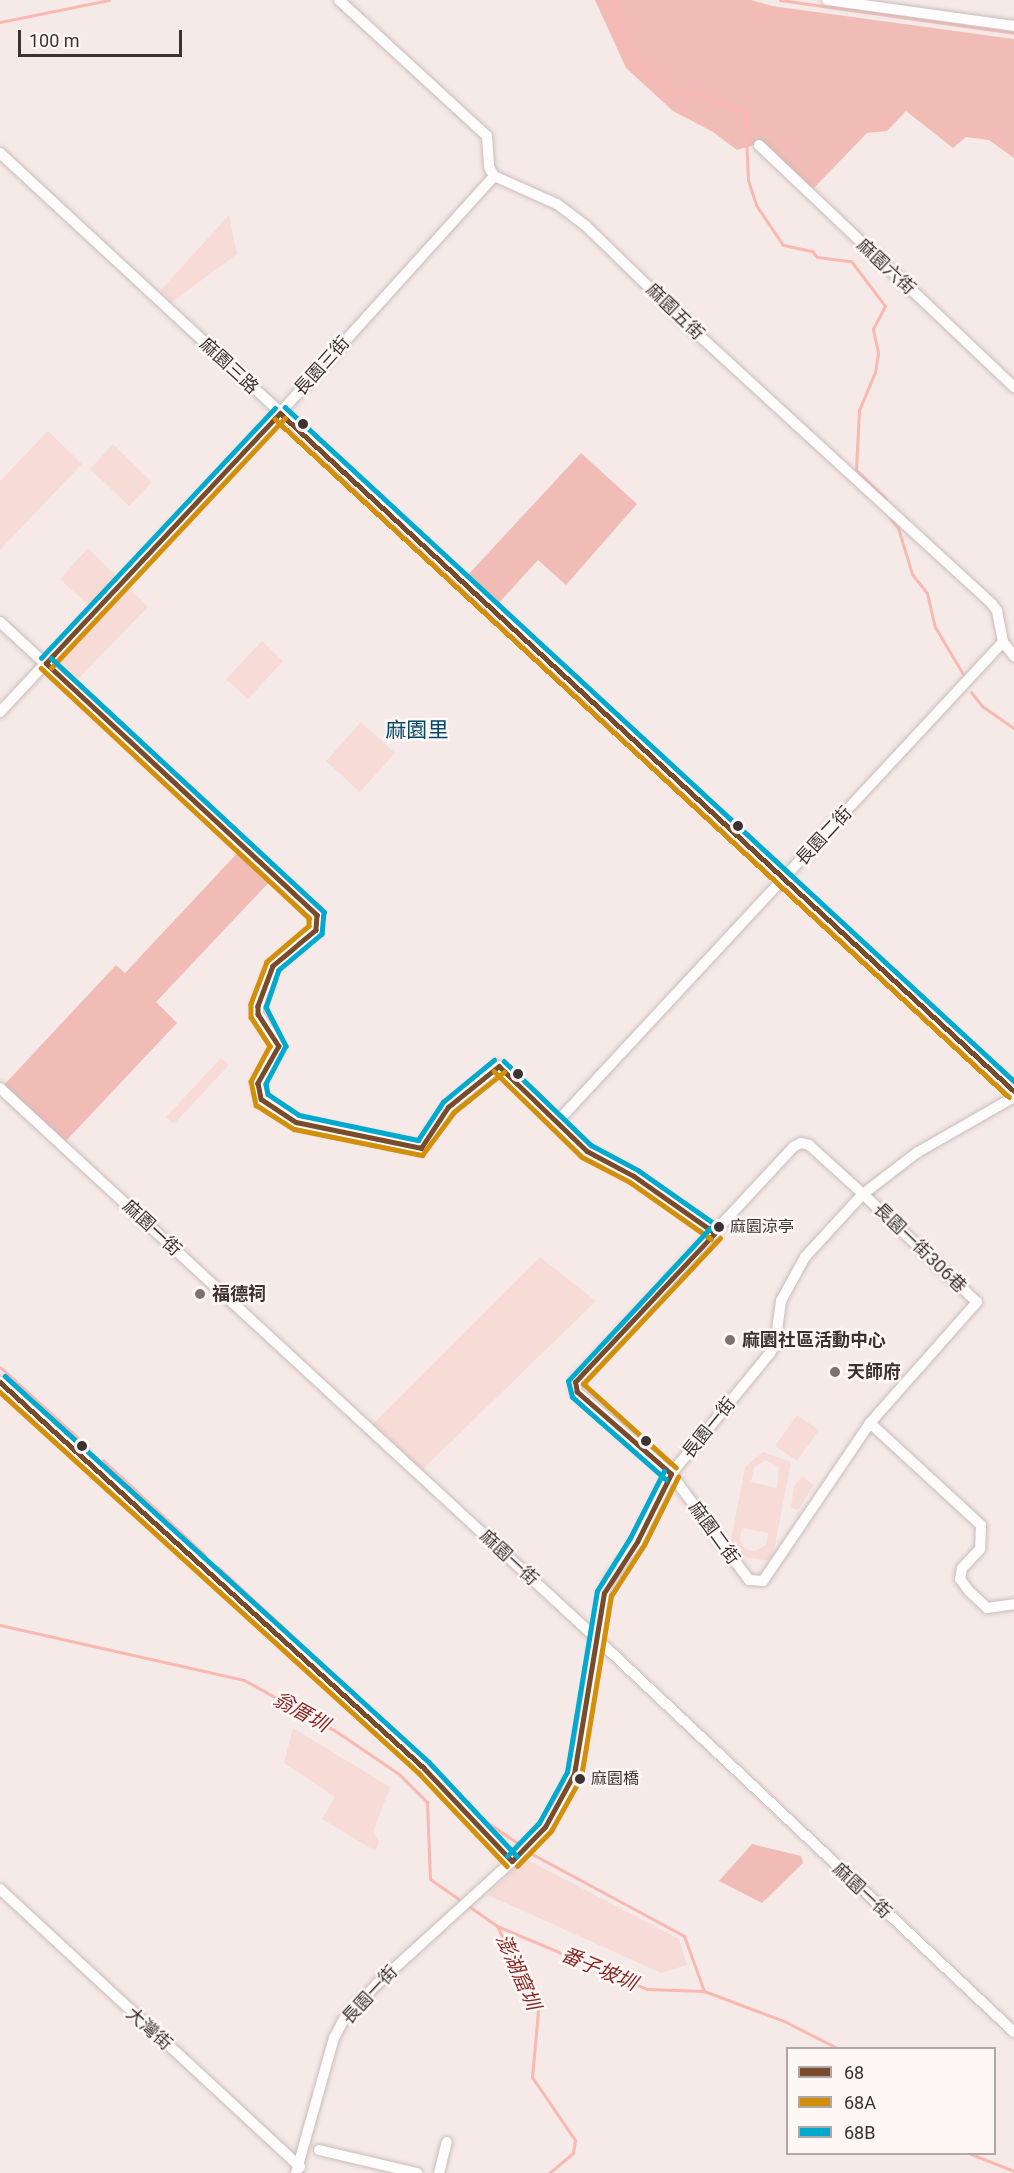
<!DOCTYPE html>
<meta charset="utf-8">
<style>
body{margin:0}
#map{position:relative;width:1014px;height:2173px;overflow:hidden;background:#f6eae9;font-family:Roboto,"Noto Sans TC",sans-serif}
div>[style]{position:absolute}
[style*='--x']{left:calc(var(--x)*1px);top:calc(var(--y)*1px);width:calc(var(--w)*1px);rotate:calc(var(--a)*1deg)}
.green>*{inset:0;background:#f7dbd7}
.forest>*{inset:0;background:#f1bcb6}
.stream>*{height:3px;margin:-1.5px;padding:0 1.5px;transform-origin:1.5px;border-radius:1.5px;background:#f9b8b1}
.roads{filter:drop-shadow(0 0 2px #c8bdbc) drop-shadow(0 0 2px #c8bdbc)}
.minor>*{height:10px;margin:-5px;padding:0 5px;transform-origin:5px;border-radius:5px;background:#fefcfc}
.bus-1>*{height:4.5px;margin:-2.25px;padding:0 2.25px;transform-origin:2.25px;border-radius:2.25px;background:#7a4b2a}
.bus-2>*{height:4.5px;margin:-2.25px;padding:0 2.25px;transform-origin:2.25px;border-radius:2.25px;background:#d28f0a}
.bus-3>*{height:4.5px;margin:-2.25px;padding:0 2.25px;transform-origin:2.25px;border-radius:2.25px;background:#00a9ce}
.dots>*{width:16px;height:16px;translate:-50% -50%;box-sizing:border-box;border:3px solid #fdf7f6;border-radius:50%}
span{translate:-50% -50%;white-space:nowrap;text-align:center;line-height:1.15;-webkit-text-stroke:5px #fdf7f6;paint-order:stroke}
.bus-label{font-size:16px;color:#3d3231}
.left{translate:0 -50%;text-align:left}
.street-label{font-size:18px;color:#3d3231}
.poi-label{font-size:18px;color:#3d3231;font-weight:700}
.water-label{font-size:20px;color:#8a2722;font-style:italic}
.quarter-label{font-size:21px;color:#054767}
.legend{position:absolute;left:786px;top:2047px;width:210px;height:108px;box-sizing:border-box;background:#fdf7f6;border:2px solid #b0a8a7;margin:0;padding:8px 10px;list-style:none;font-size:18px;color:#3d3231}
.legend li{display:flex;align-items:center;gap:12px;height:30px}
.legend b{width:30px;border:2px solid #b0a8a7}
.scale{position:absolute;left:18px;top:30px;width:164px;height:27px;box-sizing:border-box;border:3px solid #3d3231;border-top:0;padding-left:8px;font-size:18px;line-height:21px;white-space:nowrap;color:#3d3231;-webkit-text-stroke:4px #fdf7f6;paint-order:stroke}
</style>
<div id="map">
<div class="green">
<div style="clip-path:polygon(229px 215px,237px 254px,172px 302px,160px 291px)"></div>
<div style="clip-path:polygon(48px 431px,82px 464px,0 550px,0 481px)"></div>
<div style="clip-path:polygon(113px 444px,152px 482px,129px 506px,90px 469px)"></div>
<div style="clip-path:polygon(88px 548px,117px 577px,89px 606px,60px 579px)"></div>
<div style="clip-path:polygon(126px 585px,148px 607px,77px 680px,54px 658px)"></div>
<div style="clip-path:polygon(262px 641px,283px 661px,248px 699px,226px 679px)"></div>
<div style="clip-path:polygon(361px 722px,395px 753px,360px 792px,326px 761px)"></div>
<div style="clip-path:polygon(221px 1058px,229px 1065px,174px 1124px,166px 1117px)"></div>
<div style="clip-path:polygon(540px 1257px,596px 1301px,421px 1471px,371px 1426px)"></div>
<div style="clip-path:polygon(797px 1415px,819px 1430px,797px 1461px,775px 1446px)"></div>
<div style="clip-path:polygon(evenodd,763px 1452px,791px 1462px,772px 1561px,743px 1557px,731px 1540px,745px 1467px,763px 1452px,765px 1460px,779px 1467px,777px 1488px,751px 1482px,754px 1468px,765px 1460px,763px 1452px,742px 1528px,768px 1533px,766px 1545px,754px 1551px,745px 1549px,740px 1540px,742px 1528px)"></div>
<div style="clip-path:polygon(802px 1476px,814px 1485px,798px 1510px,791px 1508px,794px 1486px)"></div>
<div style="clip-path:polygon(293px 1728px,390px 1787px,373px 1832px,379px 1842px,375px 1851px,322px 1819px,335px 1797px,284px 1763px)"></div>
<div style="clip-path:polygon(524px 1858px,679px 1939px,687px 1965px,661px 1973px,488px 1895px)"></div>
</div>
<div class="forest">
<div style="clip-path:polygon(595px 0,751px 0,772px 6px,1014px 39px,1014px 158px,989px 140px,966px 137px,953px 148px,906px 111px,887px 131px,867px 133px,810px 192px,764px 142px,737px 150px,713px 132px,673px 111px,626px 68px)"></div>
<div style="clip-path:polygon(581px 453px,637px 504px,566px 585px,538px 560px,498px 604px,467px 576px)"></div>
<div style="clip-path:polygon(242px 848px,273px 878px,156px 1002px,177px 1023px,64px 1143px,3px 1086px,116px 965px,125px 973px)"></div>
<div style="clip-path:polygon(752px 1844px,801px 1856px,803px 1863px,762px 1903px,719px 1881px)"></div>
</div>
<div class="stream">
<div style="--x:601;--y:0;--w:76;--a:65.1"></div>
<div style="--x:633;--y:69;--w:7;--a:-8"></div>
<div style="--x:611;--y:0;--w:74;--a:66.9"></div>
<div style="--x:640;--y:68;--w:38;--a:42"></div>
<div style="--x:668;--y:93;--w:16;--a:-11"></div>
<div style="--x:684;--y:90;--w:65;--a:19.8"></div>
<div style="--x:745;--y:112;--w:68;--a:87.5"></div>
<div style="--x:748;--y:180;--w:26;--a:72"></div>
<div style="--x:756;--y:205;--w:48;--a:56"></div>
<div style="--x:783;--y:245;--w:30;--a:12"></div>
<div style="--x:812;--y:251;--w:8;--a:50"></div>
<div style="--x:817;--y:257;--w:34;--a:7"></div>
<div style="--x:851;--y:261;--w:56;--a:52.9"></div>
<div style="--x:885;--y:306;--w:26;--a:118"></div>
<div style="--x:873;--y:329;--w:25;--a:78"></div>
<div style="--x:878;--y:353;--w:19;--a:99"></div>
<div style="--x:875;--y:372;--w:41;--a:112.8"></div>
<div style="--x:859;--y:410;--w:60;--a:92.9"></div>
<div style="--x:856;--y:470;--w:42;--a:44"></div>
<div style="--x:780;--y:0;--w:236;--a:8"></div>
<div style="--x:0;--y:22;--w:111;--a:-11.4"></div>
<div style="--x:891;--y:519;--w:11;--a:52"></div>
<div style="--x:898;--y:528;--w:48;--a:73.1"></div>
<div style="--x:912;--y:574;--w:24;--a:52"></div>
<div style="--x:927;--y:593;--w:35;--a:77"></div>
<div style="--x:935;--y:627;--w:55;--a:59.2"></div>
<div style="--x:971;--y:692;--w:18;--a:52"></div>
<div style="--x:982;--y:706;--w:39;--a:35"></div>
<div style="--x:0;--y:1367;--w:120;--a:42.3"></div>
<div style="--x:103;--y:1460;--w:139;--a:43"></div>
<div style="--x:218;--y:1567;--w:251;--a:42.9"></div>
<div style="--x:402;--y:1738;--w:114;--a:45.4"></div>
<div style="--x:482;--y:1819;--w:41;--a:34.1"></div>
<div style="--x:0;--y:1625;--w:250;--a:12.7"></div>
<div style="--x:244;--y:1680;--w:103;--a:29.1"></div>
<div style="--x:334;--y:1730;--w:78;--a:34.1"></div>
<div style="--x:399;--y:1774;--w:40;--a:45"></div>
<div style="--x:427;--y:1802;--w:77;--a:87.8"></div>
<div style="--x:430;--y:1879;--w:82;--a:35"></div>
<div style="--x:497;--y:1926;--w:163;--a:22.8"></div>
<div style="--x:647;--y:1989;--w:57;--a:2"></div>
<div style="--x:704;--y:1991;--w:85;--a:20.6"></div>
<div style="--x:784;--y:2021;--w:59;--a:27"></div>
<div style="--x:532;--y:1854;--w:173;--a:28.3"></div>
<div style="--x:684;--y:1936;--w:59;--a:70"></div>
<div style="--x:498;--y:1928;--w:92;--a:64.3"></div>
<div style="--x:538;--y:2011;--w:66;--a:95.2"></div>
<div style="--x:532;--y:2077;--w:76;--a:55.7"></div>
<div style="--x:575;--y:2140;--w:13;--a:99"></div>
<div style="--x:573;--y:2153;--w:31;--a:140"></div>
<div style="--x:971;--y:2154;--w:46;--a:21.6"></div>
</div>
<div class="roads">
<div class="minor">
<div style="--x:339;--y:0;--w:201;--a:42.6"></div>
<div style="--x:487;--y:136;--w:31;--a:86"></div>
<div style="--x:489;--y:167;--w:10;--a:61"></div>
<div style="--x:494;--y:176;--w:69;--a:24"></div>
<div style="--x:557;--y:204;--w:36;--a:37"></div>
<div style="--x:586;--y:226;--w:146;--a:44.2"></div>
<div style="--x:691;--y:328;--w:408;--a:42.5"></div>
<div style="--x:992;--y:604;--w:9;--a:54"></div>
<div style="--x:997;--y:611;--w:32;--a:79"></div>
<div style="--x:1003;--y:642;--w:18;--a:52"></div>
<div style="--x:827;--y:0;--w:189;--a:7.9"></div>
<div style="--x:759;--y:145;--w:352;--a:43.5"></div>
<div style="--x:0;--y:153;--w:1381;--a:42.77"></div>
<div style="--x:0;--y:622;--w:432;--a:42.7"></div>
<div style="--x:317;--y:915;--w:15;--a:94"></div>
<div style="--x:316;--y:930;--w:56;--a:140.1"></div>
<div style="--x:273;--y:966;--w:43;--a:110.6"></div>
<div style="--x:258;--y:1006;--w:8;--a:90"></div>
<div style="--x:258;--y:1014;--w:38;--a:57"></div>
<div style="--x:279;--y:1046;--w:43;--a:119.6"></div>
<div style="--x:258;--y:1083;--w:16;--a:79"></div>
<div style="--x:261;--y:1099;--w:42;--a:33.3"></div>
<div style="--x:296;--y:1122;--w:128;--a:11.7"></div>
<div style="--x:421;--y:1148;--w:49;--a:-56.6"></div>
<div style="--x:448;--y:1107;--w:65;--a:-38.8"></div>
<div style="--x:499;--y:1066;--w:122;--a:44"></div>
<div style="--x:587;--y:1151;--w:53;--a:28"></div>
<div style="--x:634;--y:1176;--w:99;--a:35.1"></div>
<div style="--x:0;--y:712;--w:410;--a:-46.9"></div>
<div style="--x:280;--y:413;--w:319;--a:-47.9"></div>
<div style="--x:0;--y:1088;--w:811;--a:42.7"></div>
<div style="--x:596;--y:1638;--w:574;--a:43.31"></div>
<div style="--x:557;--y:1122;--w:655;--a:-47.1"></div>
<div style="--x:801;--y:1143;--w:8;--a:14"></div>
<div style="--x:809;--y:1145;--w:73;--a:42.2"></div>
<div style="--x:863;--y:1194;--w:157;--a:43.5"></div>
<div style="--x:977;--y:1302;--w:162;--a:131.5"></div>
<div style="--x:870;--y:1423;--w:191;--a:124.1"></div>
<div style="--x:763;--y:1581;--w:14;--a:-176"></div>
<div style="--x:749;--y:1580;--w:132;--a:-126.3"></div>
<div style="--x:671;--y:1474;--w:125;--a:-138.9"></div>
<div style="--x:577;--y:1392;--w:10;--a:-101"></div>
<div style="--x:575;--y:1382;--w:321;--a:-47.1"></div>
<div style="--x:793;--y:1147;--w:9;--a:-27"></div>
<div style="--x:0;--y:1382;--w:573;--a:42.31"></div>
<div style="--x:424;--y:1768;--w:128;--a:46.6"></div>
<div style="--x:870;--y:1423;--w:151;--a:42.6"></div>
<div style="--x:981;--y:1525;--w:24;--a:92"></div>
<div style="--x:980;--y:1549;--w:26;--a:133"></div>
<div style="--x:962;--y:1568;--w:11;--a:100"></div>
<div style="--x:960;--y:1579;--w:15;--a:53"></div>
<div style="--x:969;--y:1591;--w:25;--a:43"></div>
<div style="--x:987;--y:1608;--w:27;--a:-8"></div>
<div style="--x:0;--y:1889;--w:409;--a:42.8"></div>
<div style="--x:319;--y:2150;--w:101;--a:13.2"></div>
<div style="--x:296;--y:2173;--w:140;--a:-74.3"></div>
<div style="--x:334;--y:2038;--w:21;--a:-62"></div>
<div style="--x:344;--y:2019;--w:48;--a:-46.7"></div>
<div style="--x:377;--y:1984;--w:183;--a:-42.3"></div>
<div style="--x:512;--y:1861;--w:47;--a:-45.9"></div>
<div style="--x:545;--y:1827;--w:36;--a:-58"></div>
<div style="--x:564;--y:1797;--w:25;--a:-67"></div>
<div style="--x:574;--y:1774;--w:33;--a:-78"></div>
<div style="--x:581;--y:1742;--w:151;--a:-81.2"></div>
<div style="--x:604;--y:1593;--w:15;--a:-67"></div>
<div style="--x:610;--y:1579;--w:46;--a:-53.9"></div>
<div style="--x:637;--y:1542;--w:76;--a:-63.4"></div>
<div style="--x:671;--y:1474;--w:156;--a:-50.7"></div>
<div style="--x:770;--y:1353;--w:9;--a:-58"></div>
<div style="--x:775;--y:1345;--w:44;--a:-82.2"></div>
<div style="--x:781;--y:1301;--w:50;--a:-61.4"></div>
<div style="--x:805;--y:1257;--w:86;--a:-47.4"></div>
<div style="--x:863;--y:1194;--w:69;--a:-37.4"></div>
<div style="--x:918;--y:1152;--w:111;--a:-29.8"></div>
<div style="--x:439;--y:2173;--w:32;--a:-76"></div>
</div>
</div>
<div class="bus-1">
<div style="--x:280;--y:413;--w:999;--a:42.73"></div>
<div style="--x:46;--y:663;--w:370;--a:42.9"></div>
<div style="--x:317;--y:915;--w:15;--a:94"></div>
<div style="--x:316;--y:930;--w:56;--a:140.1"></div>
<div style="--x:273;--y:966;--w:43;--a:110.6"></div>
<div style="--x:258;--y:1006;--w:8;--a:90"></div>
<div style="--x:258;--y:1014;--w:38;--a:57"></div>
<div style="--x:279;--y:1046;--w:43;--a:119.6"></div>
<div style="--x:258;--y:1083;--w:16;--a:79"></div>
<div style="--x:261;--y:1099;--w:42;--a:33.3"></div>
<div style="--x:296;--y:1122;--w:128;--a:11.7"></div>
<div style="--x:421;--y:1148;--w:49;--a:-56.6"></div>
<div style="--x:448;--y:1107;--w:65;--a:-38.8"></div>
<div style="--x:46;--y:663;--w:342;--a:-46.9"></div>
<div style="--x:499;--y:1066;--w:122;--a:44"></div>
<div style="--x:587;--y:1151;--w:53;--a:28"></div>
<div style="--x:634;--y:1176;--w:99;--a:35.1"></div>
<div style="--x:0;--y:1382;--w:573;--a:42.31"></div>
<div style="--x:424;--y:1768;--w:128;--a:46.6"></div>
<div style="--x:671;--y:1474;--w:125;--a:-138.9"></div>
<div style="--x:577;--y:1392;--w:10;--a:-101"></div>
<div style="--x:575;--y:1382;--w:204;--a:-46.8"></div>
<div style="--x:512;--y:1861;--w:47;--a:-45.9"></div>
<div style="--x:545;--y:1827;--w:60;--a:-61.3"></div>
<div style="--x:574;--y:1774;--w:183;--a:-80.6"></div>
<div style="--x:604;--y:1593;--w:61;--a:-57.1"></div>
<div style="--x:637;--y:1542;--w:76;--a:-63.4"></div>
</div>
<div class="bus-2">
<div style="--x:275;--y:419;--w:999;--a:42.73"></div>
<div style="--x:41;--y:668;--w:367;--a:43"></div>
<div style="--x:309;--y:918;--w:8;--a:90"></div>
<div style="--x:309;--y:926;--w:55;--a:139.4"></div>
<div style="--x:267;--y:962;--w:45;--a:110.9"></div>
<div style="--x:251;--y:1004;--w:13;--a:90"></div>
<div style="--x:251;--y:1017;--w:35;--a:57"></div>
<div style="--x:270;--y:1046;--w:40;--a:118"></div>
<div style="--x:251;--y:1081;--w:25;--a:78"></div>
<div style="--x:256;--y:1105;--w:45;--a:32.3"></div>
<div style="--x:294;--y:1129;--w:131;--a:11.5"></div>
<div style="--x:422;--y:1155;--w:54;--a:-53.3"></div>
<div style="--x:454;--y:1112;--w:64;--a:-38.7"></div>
<div style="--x:51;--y:668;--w:342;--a:-46.9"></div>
<div style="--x:494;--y:1071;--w:123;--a:44.3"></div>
<div style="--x:582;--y:1157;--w:54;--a:27.5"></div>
<div style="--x:630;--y:1182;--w:99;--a:35.1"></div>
<div style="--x:0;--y:1392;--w:566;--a:42.28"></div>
<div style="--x:419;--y:1773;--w:128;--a:46.6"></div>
<div style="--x:676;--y:1468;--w:125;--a:-137.9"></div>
<div style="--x:583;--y:1384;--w:200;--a:-46.8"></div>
<div style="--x:517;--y:1866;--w:49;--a:-45.8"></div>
<div style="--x:551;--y:1831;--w:62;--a:-60.9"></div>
<div style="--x:581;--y:1777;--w:183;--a:-80.6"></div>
<div style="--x:611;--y:1596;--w:61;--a:-57.1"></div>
<div style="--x:644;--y:1545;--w:76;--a:-63.4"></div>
</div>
<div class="bus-3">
<div style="--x:285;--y:407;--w:993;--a:42.76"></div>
<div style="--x:41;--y:658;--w:342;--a:-46.9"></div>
<div style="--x:51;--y:658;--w:373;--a:42.9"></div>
<div style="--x:324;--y:912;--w:22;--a:95"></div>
<div style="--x:322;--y:934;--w:56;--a:140.1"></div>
<div style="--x:279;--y:970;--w:39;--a:109"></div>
<div style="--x:266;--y:1007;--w:44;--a:62.9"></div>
<div style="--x:286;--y:1046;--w:43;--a:117.8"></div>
<div style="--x:266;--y:1084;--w:10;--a:79"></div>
<div style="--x:268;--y:1094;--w:37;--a:34"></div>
<div style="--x:299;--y:1115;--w:122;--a:11.9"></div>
<div style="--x:418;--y:1140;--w:45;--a:-56.7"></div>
<div style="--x:443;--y:1102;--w:66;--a:-39.5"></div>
<div style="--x:504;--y:1061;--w:121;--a:44"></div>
<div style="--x:591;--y:1145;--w:53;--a:28"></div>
<div style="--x:638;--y:1170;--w:99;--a:35.1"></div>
<div style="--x:5;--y:1376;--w:573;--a:42.31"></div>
<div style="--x:429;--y:1762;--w:129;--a:46.9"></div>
<div style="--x:666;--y:1480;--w:125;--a:-138.6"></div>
<div style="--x:572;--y:1397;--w:16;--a:-104"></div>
<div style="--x:568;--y:1381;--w:209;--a:-47.1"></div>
<div style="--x:507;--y:1856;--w:46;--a:-45.9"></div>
<div style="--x:539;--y:1823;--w:58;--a:-61.2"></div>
<div style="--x:567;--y:1772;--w:183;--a:-80.6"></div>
<div style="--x:597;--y:1591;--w:62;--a:-58.1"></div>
<div style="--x:630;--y:1538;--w:75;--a:-63.1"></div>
</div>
<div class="dots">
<div style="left:303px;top:424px;background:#3d3231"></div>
<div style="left:738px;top:826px;background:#3d3231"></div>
<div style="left:518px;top:1074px;background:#3d3231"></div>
<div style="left:719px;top:1227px;background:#3d3231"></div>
<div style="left:200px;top:1294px;background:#7e7271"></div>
<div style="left:730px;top:1340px;background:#7e7271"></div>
<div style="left:835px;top:1372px;background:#7e7271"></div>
<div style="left:646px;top:1441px;background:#3d3231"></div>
<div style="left:82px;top:1446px;background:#3d3231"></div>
<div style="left:580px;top:1779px;background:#3d3231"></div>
</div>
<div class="bus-label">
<span class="left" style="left:730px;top:1227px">麻園涼亭</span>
<span class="left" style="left:591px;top:1779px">麻園橋</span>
</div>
<div class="street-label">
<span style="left:886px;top:267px;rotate:43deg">麻園六街</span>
<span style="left:675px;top:312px;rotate:44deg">麻園五街</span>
<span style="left:229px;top:366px;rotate:43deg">麻園三路</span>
<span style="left:322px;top:366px;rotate:-48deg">長園三街</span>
<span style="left:824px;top:836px;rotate:-47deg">長園二街</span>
<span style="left:152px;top:1228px;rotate:43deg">麻園一街</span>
<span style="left:920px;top:1248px;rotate:44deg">長園一街306巷</span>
<span style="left:709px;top:1428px;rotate:-51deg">長園一街</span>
<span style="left:714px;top:1533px;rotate:54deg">麻園二街</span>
<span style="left:509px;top:1558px;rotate:43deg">麻園一街</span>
<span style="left:862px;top:1891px;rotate:43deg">麻園一街</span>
<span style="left:370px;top:1995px;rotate:-47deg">長園一街</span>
<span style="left:149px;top:2029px;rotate:42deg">大灣街</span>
</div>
<div class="poi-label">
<span class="left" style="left:212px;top:1294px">福德祠</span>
<span class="left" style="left:742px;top:1340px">麻園社區活動中心</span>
<span class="left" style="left:847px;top:1372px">天師府</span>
</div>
<div class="water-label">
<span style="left:301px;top:1712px;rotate:29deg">翁厝圳</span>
<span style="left:599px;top:1969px;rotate:23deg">番子坡圳</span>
<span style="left:518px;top:1972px;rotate:66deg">澎湖窟圳</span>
</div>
<div class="quarter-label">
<span style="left:417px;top:730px">麻園里</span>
</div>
<ul class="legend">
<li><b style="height:8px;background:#7a4b2a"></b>68</li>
<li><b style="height:8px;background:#d28f0a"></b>68A</li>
<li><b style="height:8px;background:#00a9ce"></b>68B</li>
</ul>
<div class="scale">100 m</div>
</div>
